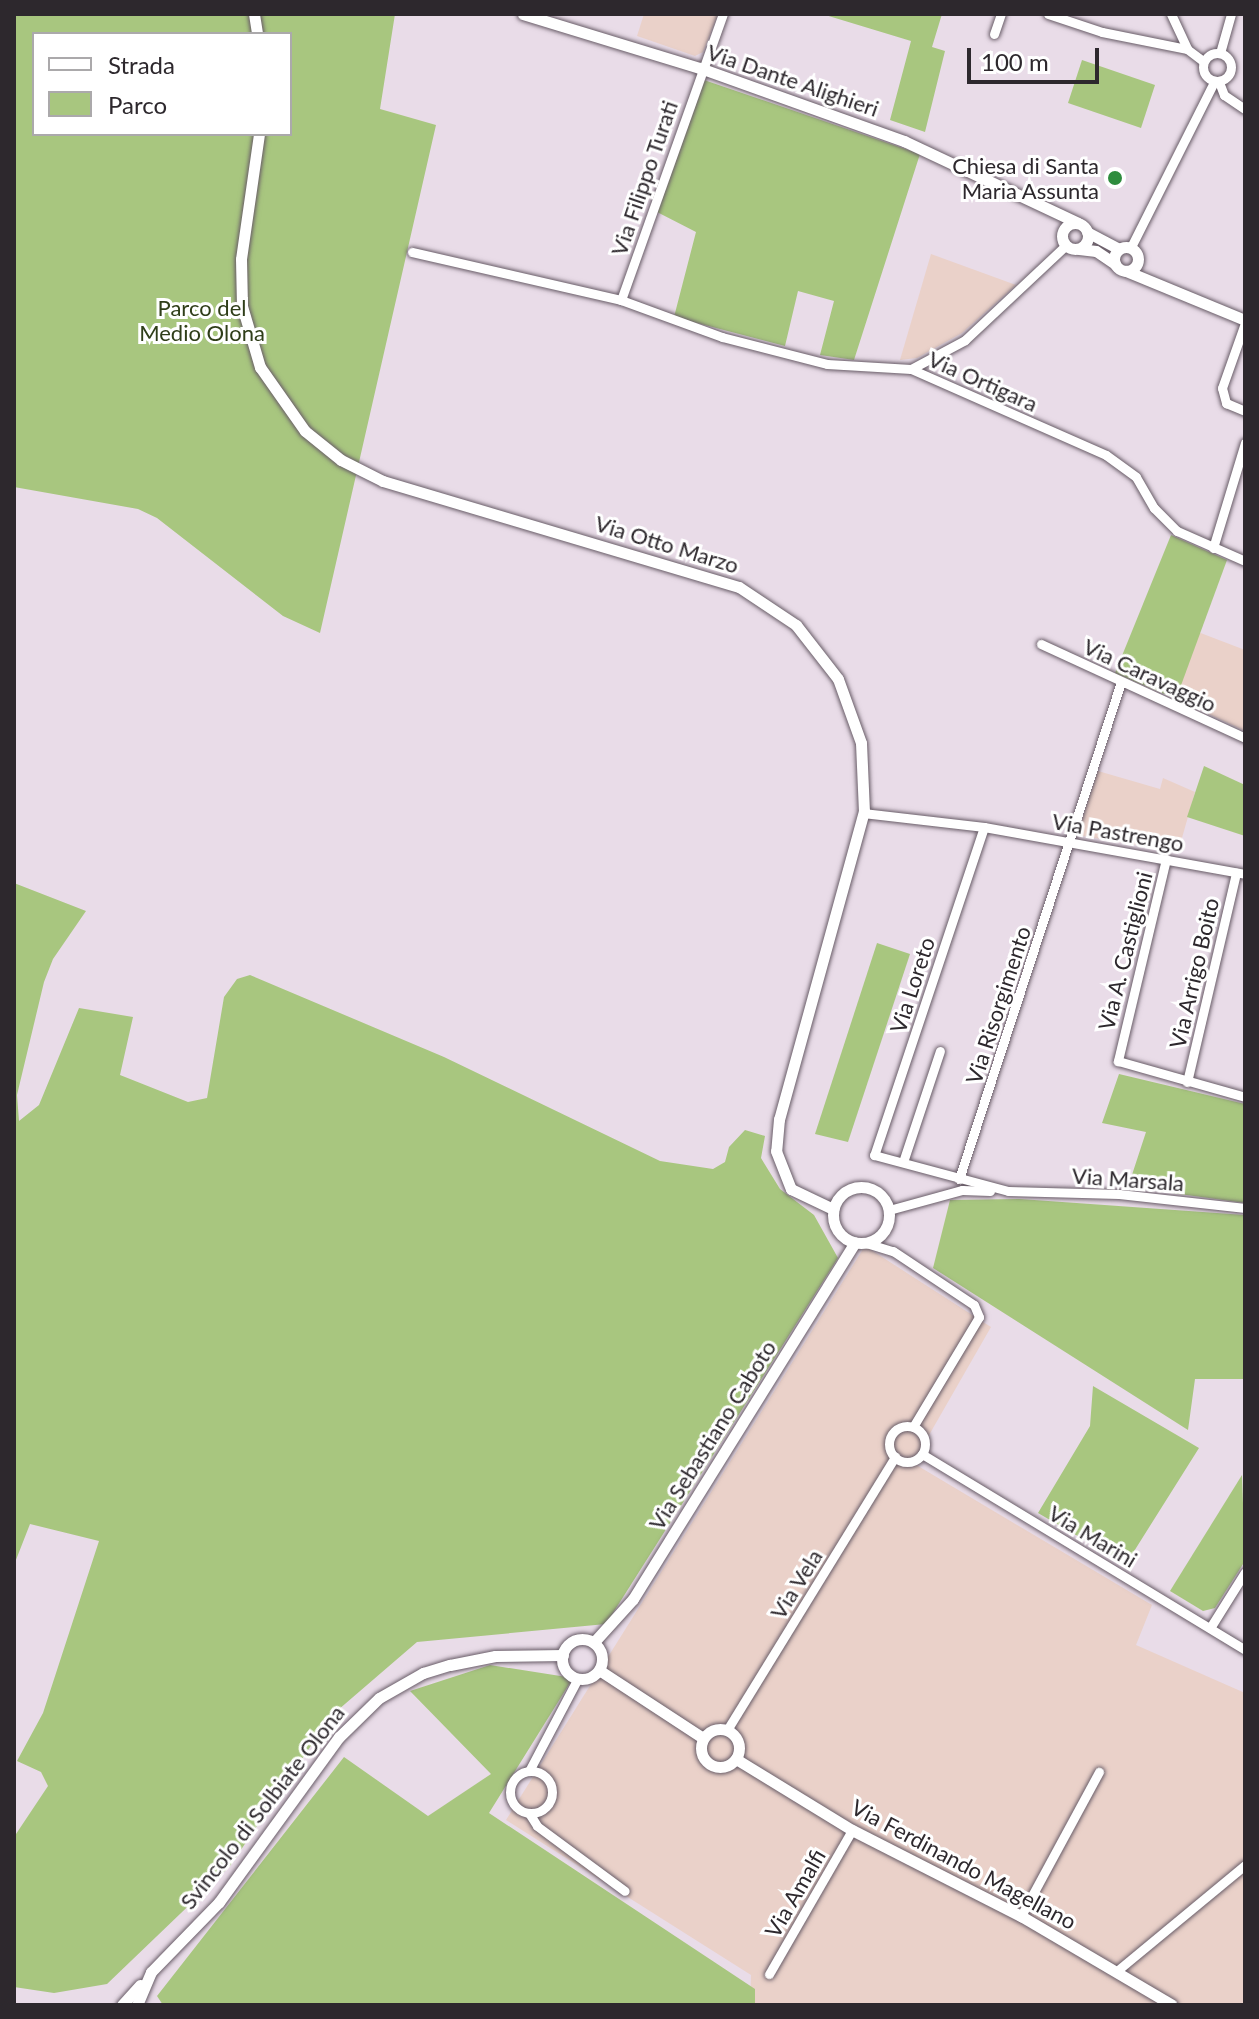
<!DOCTYPE html>
<style>
body{margin:0}
#map{position:relative;width:1259px;height:2019px;overflow:hidden;background:#e9dce8;font-family:Lato,sans-serif}
div>[style]{position:absolute}
[style*='--x']{left:calc(var(--x)*1px);top:calc(var(--y)*1px);width:calc(var(--w)*1px);rotate:calc(var(--a)*1deg)}
.industrial>*{inset:0;background:#ead1c9}
.green>*{inset:0;background:#a8c67f}
.roads{filter:drop-shadow(0 0 2px #685c67) drop-shadow(0 0 2px #685c67)}
.minor>*{height:9px;margin:-4.5px;padding:0 4.5px;transform-origin:4.5px;border-radius:4.5px;background:#fff}
.minor>.ring{margin:-4.5px;padding:0;box-sizing:content-box;background:none;border:9px solid #fff;border-radius:50%}
.tertiary>*{height:11px;margin:-5.5px;padding:0 5.5px;transform-origin:5.5px;border-radius:5.5px;background:#fff}
.tertiary>.ring{margin:-5.5px;padding:0;box-sizing:content-box;background:none;border:11px solid #fff;border-radius:50%}
.dots>*{width:22px;height:22px;translate:-50% -50%;box-sizing:border-box;border:4px solid #fff;border-radius:50%}
span{translate:-50% -50%;white-space:nowrap;text-align:center;line-height:1.15;-webkit-text-stroke:6px #fff;paint-order:stroke}
.street-label{font-size:22px;color:#2d282d}
.poi-label{font-size:22px;color:#2d282d}
.right{translate:-100% -50%;text-align:right}
.park-label{font-size:22px;color:#2f3e19}
.frame{position:absolute;inset:0;border:16px solid #2d282d;pointer-events:none}
.legend{position:absolute;left:32px;top:32px;width:260px;height:104px;box-sizing:border-box;background:#fff;border:2px solid #aba9ab;margin:0;padding:10px 14px;list-style:none;font-size:24px;color:#2d282d}
.legend li{display:flex;align-items:center;gap:16px;height:40px}
.legend b{width:40px;border:2px solid #aba9ab}
.scale{position:absolute;left:967px;top:48px;width:132px;height:36px;box-sizing:border-box;border:4px solid #2d282d;border-top:0;padding-left:10px;font-size:24px;line-height:28px;white-space:nowrap;color:#2d282d;-webkit-text-stroke:6px #fff;paint-order:stroke}
</style>
<div id="map">
<div class="industrial">
<div style="clip-path:polygon(644px 14px,718px 14px,703px 52px,695px 56px,637px 36px)"></div>
<div style="clip-path:polygon(931px 254px,1016px 285px,962px 333px,917px 358px,900px 360px)"></div>
<div style="clip-path:polygon(1198px 632px,1245px 650px,1245px 731px,1176px 699px)"></div>
<div style="clip-path:polygon(1098px 771px,1160px 789px,1163px 778px,1195px 792px,1178px 852px,1077px 835px)"></div>
<div style="clip-path:polygon(865px 1246px,991px 1327px,913px 1463px,1152px 1605px,1136px 1645px,1245px 1693px,1245px 2005px,750px 2005px,751px 1975px,506px 1820px)"></div>
</div>
<div class="green">
<div style="clip-path:polygon(evenodd,14px 14px,395px 14px,380px 109px,436px 125px,320px 633px,283px 616px,157px 518px,138px 509px,14px 487px,14px 14px,34px 34px,290px 34px,290px 134px,34px 134px,34px 34px)"></div>
<div style="clip-path:polygon(822px 14px,942px 14px,932px 47px,945px 51px,925px 132px,890px 120px,911px 41px)"></div>
<div style="clip-path:polygon(1082px 60px,1155px 85px,1141px 128px,1068px 103px)"></div>
<div style="clip-path:polygon(704px 80px,920px 154px,854px 360px,820px 355px,834px 301px,798px 291px,785px 346px,674px 317px,696px 232px,657px 212px)"></div>
<div style="clip-path:polygon(1171px 535px,1227px 560px,1176px 699px,1115px 673px)"></div>
<div style="clip-path:polygon(1204px 766px,1245px 785px,1245px 836px,1187px 817px)"></div>
<div style="clip-path:polygon(14px 883px,86px 911px,53px 959px,44px 982px,17px 1095px,19px 1121px,39px 1105px,79px 1008px,133px 1017px,120px 1075px,188px 1102px,207px 1098px,224px 997px,237px 979px,250px 975px,444px 1057px,660px 1161px,713px 1169px,725px 1162px,729px 1147px,745px 1130px,765px 1136px,761px 1158px,780px 1189px,814px 1215px,838px 1258px,606px 1624px,417px 1642px,331px 1716px,230px 1866px,107px 1984px,54px 1993px,14px 1987px,14px 1837px,48px 1786px,41px 1772px,17px 1761px,43px 1713px,99px 1541px,30px 1524px,14px 1565px)"></div>
<div style="clip-path:polygon(877px 943px,910px 954px,848px 1142px,815px 1134px)"></div>
<div style="clip-path:polygon(1119px 1074px,1245px 1104px,1245px 1203px,1128px 1187px,1146px 1132px,1102px 1123px)"></div>
<div style="clip-path:polygon(1020px 1199px,1245px 1215px,1245px 1379px,1195px 1379px,1188px 1430px,933px 1268px,950px 1200px)"></div>
<div style="clip-path:polygon(1093px 1386px,1199px 1448px,1126px 1564px,1038px 1513px,1090px 1426px)"></div>
<div style="clip-path:polygon(1242px 1475px,1245px 1561px,1215px 1608px,1203px 1611px,1170px 1591px)"></div>
<div style="clip-path:polygon(490px 1665px,573px 1678px,489px 1813px,755px 1989px,755px 2005px,163px 2005px,157px 1996px,344px 1757px,428px 1816px,491px 1774px,410px 1691px)"></div>
</div>
<div class="roads">
<div class="minor">
<div style="--x:1048;--y:14;--w:57;--a:18.4"></div>
<div style="--x:1102;--y:32;--w:87;--a:11.3"></div>
<div style="--x:1171;--y:14;--w:38;--a:65"></div>
<div style="--x:1187;--y:49;--w:21;--a:37"></div>
<div style="--x:994;--y:34;--w:21;--a:-71"></div>
<div class="ring" style="left:1203px;top:53px;width:19px;height:19px"></div>
<div style="--x:1220;--y:53;--w:41;--a:-74.2"></div>
<div style="--x:1219;--y:82;--w:14;--a:69"></div>
<div style="--x:1224;--y:95;--w:25;--a:34"></div>
<div style="--x:1131;--y:247;--w:185;--a:-63.3"></div>
<div style="--x:412;--y:252;--w:214;--a:12.9"></div>
<div style="--x:621;--y:300;--w:108;--a:20.1"></div>
<div style="--x:722;--y:337;--w:108;--a:14.4"></div>
<div style="--x:827;--y:364;--w:84;--a:3.4"></div>
<div style="--x:911;--y:369;--w:213;--a:23.8"></div>
<div style="--x:1106;--y:455;--w:37;--a:36"></div>
<div style="--x:1136;--y:477;--w:36;--a:60"></div>
<div style="--x:1154;--y:508;--w:33;--a:45"></div>
<div style="--x:1177;--y:531;--w:74;--a:23.8"></div>
<div style="--x:621;--y:300;--w:304;--a:-70.4"></div>
<div style="--x:1245;--y:323;--w:69;--a:109.5"></div>
<div style="--x:1222;--y:388;--w:16;--a:75"></div>
<div style="--x:1226;--y:403;--w:21;--a:23"></div>
<div style="--x:911;--y:369;--w:61;--a:-28.2"></div>
<div style="--x:965;--y:340;--w:137;--a:-43.2"></div>
<div style="--x:1213;--y:548;--w:110;--a:-73.1"></div>
<div style="--x:1041;--y:644;--w:225;--a:24.7"></div>
<div style="--x:863;--y:813;--w:122;--a:6.6"></div>
<div style="--x:984;--y:827;--w:265;--a:10.2"></div>
<div style="--x:984;--y:827;--w:346;--a:108.5"></div>
<div style="--x:874;--y:1155;--w:139;--a:15"></div>
<div style="--x:1008;--y:1191;--w:111;--a:1.5"></div>
<div style="--x:1119;--y:1194;--w:127;--a:6.3"></div>
<div style="--x:1166;--y:859;--w:208;--a:103.4"></div>
<div style="--x:1118;--y:1061;--w:132;--a:15.8"></div>
<div style="--x:1187;--y:1082;--w:215;--a:-76.8"></div>
<div style="--x:903;--y:1162;--w:117;--a:-71.6"></div>
<div style="--x:959;--y:1179;--w:523;--a:-71.95"></div>
<div style="--x:889;--y:1210;--w:76;--a:-15.3"></div>
<div style="--x:962;--y:1190;--w:28;--a:2"></div>
<div style="--x:866;--y:1243;--w:28;--a:17"></div>
<div style="--x:893;--y:1251;--w:97;--a:33.7"></div>
<div style="--x:974;--y:1305;--w:13;--a:67"></div>
<div style="--x:979;--y:1317;--w:128;--a:121"></div>
<div class="ring" style="left:889px;top:1426px;width:27px;height:27px"></div>
<div style="--x:922;--y:1454;--w:378;--a:31.2"></div>
<div style="--x:1210;--y:1628;--w:66;--a:-58"></div>
<div style="--x:727;--y:1730;--w:321;--a:-58.4"></div>
<div style="--x:529;--y:1771;--w:105;--a:-62.2"></div>
<div class="ring" style="left:510px;top:1771px;width:33px;height:33px"></div>
<div style="--x:529;--y:1813;--w:15;--a:58"></div>
<div style="--x:537;--y:1826;--w:109;--a:36.5"></div>
<div style="--x:1021;--y:1916;--w:164;--a:-61.6"></div>
<div style="--x:1118;--y:1970;--w:165;--a:-39.6"></div>
<div style="--x:769;--y:1974;--w:166;--a:-60"></div>
</div>
<div class="tertiary">
<div style="--x:254;--y:14;--w:20;--a:81"></div>
<div style="--x:523;--y:14;--w:185;--a:17"></div>
<div style="--x:700;--y:68;--w:217;--a:19.7"></div>
<div style="--x:904;--y:141;--w:192;--a:25.2"></div>
<div style="--x:259;--y:134;--w:126;--a:98.2"></div>
<div style="--x:241;--y:259;--w:47;--a:88.8"></div>
<div style="--x:242;--y:306;--w:64;--a:73.6"></div>
<div style="--x:260;--y:367;--w:78;--a:54.9"></div>
<div style="--x:305;--y:431;--w:46;--a:38.9"></div>
<div style="--x:341;--y:460;--w:47;--a:26.6"></div>
<div style="--x:383;--y:481;--w:371;--a:16.6"></div>
<div style="--x:739;--y:587;--w:69;--a:33.7"></div>
<div style="--x:796;--y:625;--w:68;--a:52.1"></div>
<div style="--x:838;--y:679;--w:68;--a:70.2"></div>
<div style="--x:861;--y:743;--w:68;--a:87.5"></div>
<div style="--x:864;--y:811;--w:320;--a:105.4"></div>
<div style="--x:779;--y:1119;--w:32;--a:95"></div>
<div style="--x:776;--y:1151;--w:41;--a:68.5"></div>
<div style="--x:791;--y:1189;--w:47;--a:25.5"></div>
<div class="ring" style="left:1062px;top:223px;width:15px;height:15px"></div>
<div style="--x:1087;--y:232;--w:36;--a:28"></div>
<div class="ring" style="left:1114px;top:247px;width:13px;height:13px"></div>
<div style="--x:1079;--y:249;--w:17;--a:7"></div>
<div style="--x:1096;--y:251;--w:23;--a:34"></div>
<div style="--x:1126;--y:271;--w:129;--a:22.4"></div>
<div class="ring" style="left:833px;top:1187px;width:45px;height:45px"></div>
<div class="ring" style="left:562px;top:1639px;width:29px;height:29px"></div>
<div style="--x:594;--y:1642;--w:58;--a:-47.8"></div>
<div style="--x:633;--y:1599;--w:420;--a:-58.1"></div>
<div style="--x:599;--y:1670;--w:124;--a:33.2"></div>
<div class="ring" style="left:701px;top:1729px;width:27px;height:27px"></div>
<div style="--x:736;--y:1759;--w:136;--a:31.5"></div>
<div style="--x:852;--y:1830;--w:190;--a:27"></div>
<div style="--x:1021;--y:1916;--w:175;--a:30.5"></div>
<div style="--x:122;--y:2005;--w:27;--a:-48"></div>
<div style="--x:137;--y:2005;--w:36;--a:-67"></div>
<div style="--x:151;--y:1972;--w:98;--a:-45.8"></div>
<div style="--x:219;--y:1902;--w:204;--a:-54"></div>
<div style="--x:339;--y:1737;--w:56;--a:-44.3"></div>
<div style="--x:379;--y:1698;--w:51;--a:-29.6"></div>
<div style="--x:423;--y:1673;--w:28;--a:-17"></div>
<div style="--x:450;--y:1665;--w:46;--a:-11.3"></div>
<div style="--x:495;--y:1656;--w:68;--a:-0.8"></div>
</div>
</div>
<div class="dots">
<div style="left:1115px;top:178px;background:#2f8c3e"></div>
</div>
<div class="street-label">
<span style="left:793px;top:80px;rotate:19deg">Via Dante Alighieri</span>
<span style="left:644px;top:178px;rotate:-71deg">Via Filippo Turati</span>
<span style="left:983px;top:381px;rotate:24deg">Via Ortigara</span>
<span style="left:667px;top:544px;rotate:17deg">Via Otto Marzo</span>
<span style="left:1150px;top:675px;rotate:25deg">Via Caravaggio</span>
<span style="left:1118px;top:832px;rotate:10deg">Via Pastrengo</span>
<span style="left:1125px;top:951px;rotate:-76deg">Via A. Castiglioni</span>
<span style="left:1194px;top:973px;rotate:-77deg">Via Arrigo Boito</span>
<span style="left:912px;top:985px;rotate:-72deg">Via Loreto</span>
<span style="left:998px;top:1005px;rotate:-72deg">Via Risorgimento</span>
<span style="left:1128px;top:1179px;rotate:4deg">Via Marsala</span>
<span style="left:712px;top:1435px;rotate:-58deg">Via Sebastiano Caboto</span>
<span style="left:1093px;top:1536px;rotate:31deg">Via Marini</span>
<span style="left:796px;top:1584px;rotate:-58deg">Via Vela</span>
<span style="left:262px;top:1807px;rotate:-52deg">Svincolo di Solbiate Olona</span>
<span style="left:964px;top:1864px;rotate:28deg">Via Ferdinando Magellano</span>
<span style="left:795px;top:1893px;rotate:-60deg">Via Amalfi</span>
</div>
<div class="poi-label">
<span class="right" style="left:1099px;top:178px">Chiesa di Santa<br>Maria Assunta</span>
</div>
<div class="park-label">
<span style="left:202px;top:320px">Parco del<br>Medio Olona</span>
</div>
<div class="frame"></div>
<ul class="legend">
<li><b style="height:10px;background:#fff"></b>Strada</li>
<li><b style="height:22px;background:#a8c67f"></b>Parco</li>
</ul>
<div class="scale">100 m</div>
</div>
